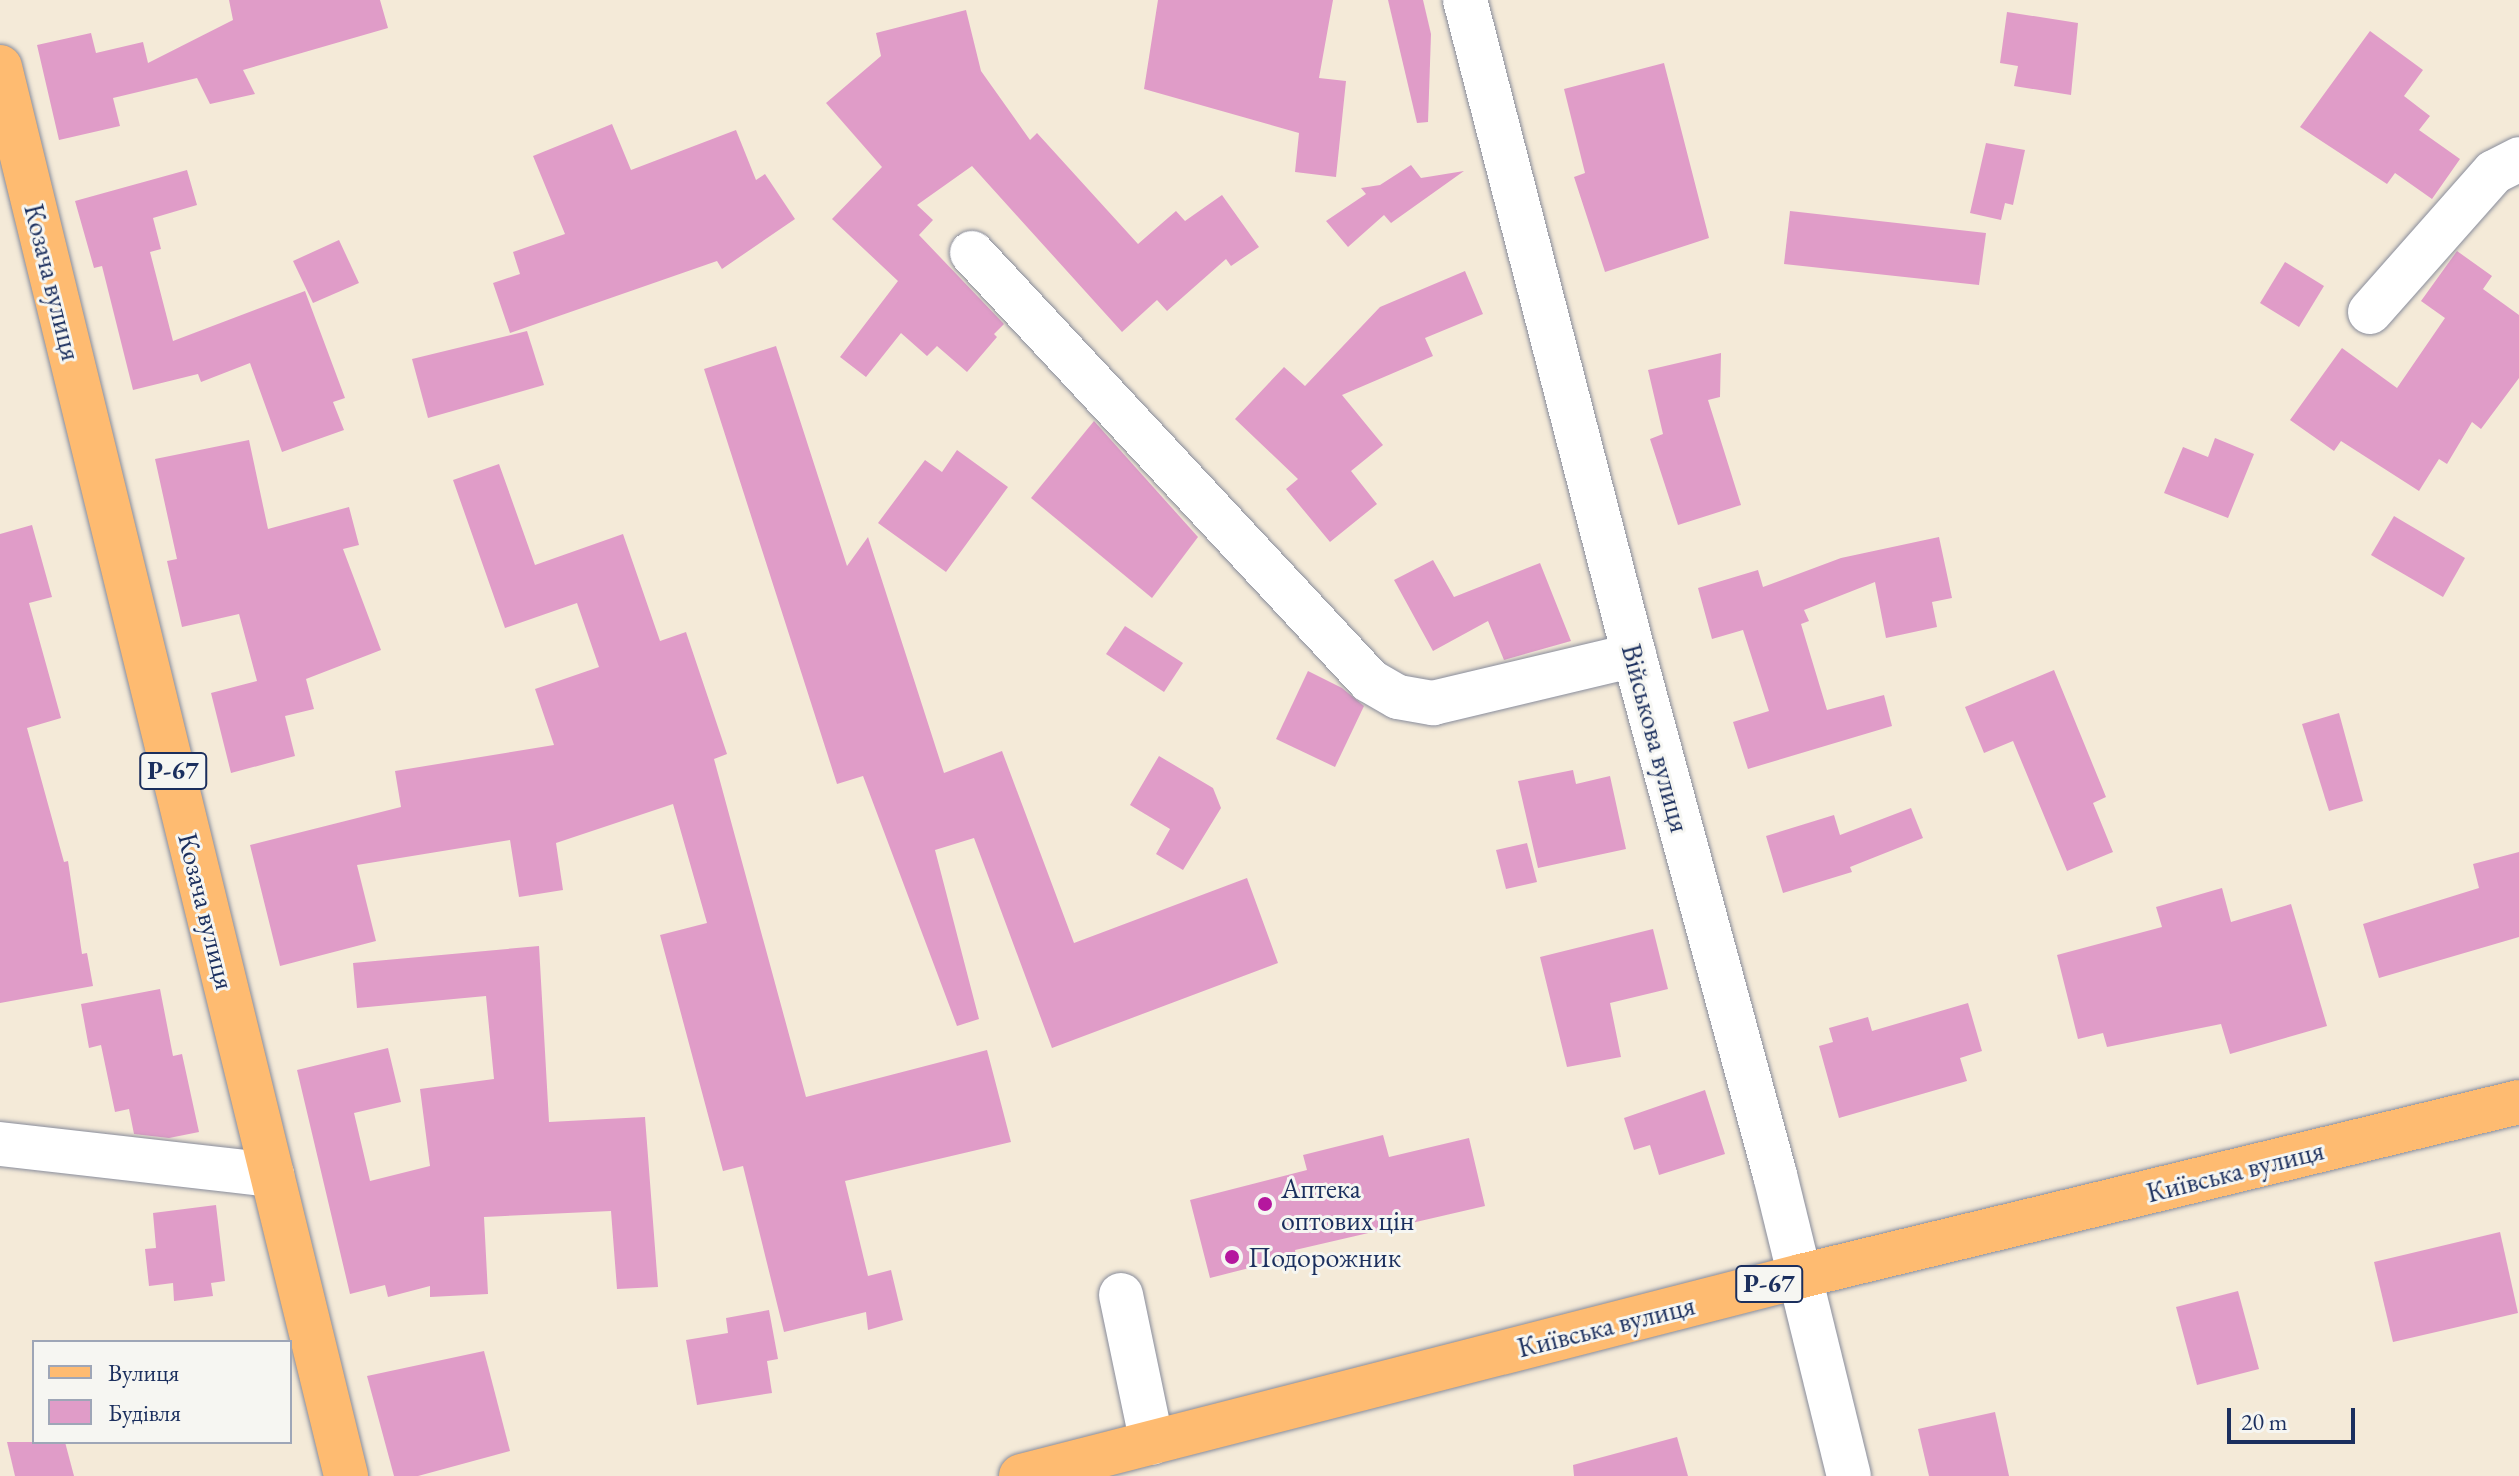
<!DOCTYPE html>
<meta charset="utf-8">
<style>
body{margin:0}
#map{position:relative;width:2519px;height:1476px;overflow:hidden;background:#f4ead8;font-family:"EB Garamond",serif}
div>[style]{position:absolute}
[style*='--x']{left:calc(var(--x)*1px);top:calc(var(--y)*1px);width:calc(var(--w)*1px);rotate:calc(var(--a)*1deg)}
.building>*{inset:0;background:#e09cc8}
.roads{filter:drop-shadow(0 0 2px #888c9b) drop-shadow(0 0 2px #888c9b)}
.minor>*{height:44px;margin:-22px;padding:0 22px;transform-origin:22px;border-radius:22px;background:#fff}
.primary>*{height:44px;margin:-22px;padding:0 22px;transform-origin:22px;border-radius:22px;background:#febb71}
.dots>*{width:22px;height:22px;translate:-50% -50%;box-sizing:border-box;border:4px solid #f6f6f2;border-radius:50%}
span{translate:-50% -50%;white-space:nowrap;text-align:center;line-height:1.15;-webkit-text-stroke:6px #f6f6f2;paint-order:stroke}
.shield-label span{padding:2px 6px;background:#f6f6f2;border:2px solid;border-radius:6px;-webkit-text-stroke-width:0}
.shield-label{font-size:26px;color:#1b2f5e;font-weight:700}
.street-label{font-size:28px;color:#1b2f5e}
.poi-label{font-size:28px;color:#1b2f5e}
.left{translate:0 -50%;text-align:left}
.legend{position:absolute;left:32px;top:1340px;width:260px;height:104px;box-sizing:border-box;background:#f6f6f2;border:2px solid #9ea6b7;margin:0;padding:10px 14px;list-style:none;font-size:24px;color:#1b2f5e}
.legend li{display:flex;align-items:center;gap:16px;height:40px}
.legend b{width:40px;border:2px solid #9ea6b7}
.scale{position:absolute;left:2227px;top:1408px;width:128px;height:36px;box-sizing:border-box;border:4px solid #1b2f5e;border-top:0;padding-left:10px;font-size:24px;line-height:28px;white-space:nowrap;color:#1b2f5e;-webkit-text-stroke:6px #f6f6f2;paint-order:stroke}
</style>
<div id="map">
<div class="building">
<div style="clip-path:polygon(229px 0,380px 0,388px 28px,243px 70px,255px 94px,210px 104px,197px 78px,113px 98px,120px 126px,59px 140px,37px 45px,91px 33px,96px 53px,143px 42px,148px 63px,233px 20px)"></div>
<div style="clip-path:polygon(1158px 0,1333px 0,1319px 78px,1346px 81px,1336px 177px,1295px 172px,1299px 133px,1144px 89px)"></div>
<div style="clip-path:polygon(1388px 0,1423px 0,1431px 34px,1428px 122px,1417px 123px)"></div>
<div style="clip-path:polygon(966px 10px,981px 71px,1030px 140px,1037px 133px,1138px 244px,1176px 211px,1185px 221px,1222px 195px,1259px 247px,1231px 266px,1226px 259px,1167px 311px,1157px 300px,1122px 332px,972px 166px,917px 205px,933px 220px,919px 235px,1004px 324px,994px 334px,997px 337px,967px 372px,937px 346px,927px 356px,901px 333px,866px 377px,840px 357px,898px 281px,832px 219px,882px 167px,826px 103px,881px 56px,876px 33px)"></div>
<div style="clip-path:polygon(2007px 12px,2078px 23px,2071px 95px,2014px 86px,2018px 66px,2000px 63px)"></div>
<div style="clip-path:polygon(2370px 31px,2423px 70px,2404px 96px,2430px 116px,2419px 130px,2460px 159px,2432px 199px,2395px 173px,2387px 184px,2300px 127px)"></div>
<div style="clip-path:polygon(1664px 63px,1709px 238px,1605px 272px,1574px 177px,1585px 173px,1564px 89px)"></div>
<div style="clip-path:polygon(612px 124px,631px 170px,736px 130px,756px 180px,765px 174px,795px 219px,722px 269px,717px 261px,510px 333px,493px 283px,520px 274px,513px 252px,565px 234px,533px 156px)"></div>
<div style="clip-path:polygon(1986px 143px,2025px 150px,2013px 205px,2005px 203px,2001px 220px,1970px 213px)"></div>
<div style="clip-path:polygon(1411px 165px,1421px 178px,1464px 171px,1391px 223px,1384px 215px,1348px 247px,1326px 221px,1366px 194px,1361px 188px,1380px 185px)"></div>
<div style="clip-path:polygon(187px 170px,197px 205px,153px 218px,161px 249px,150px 252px,173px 341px,305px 291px,345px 398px,333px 402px,344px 430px,282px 452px,250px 363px,201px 382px,198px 374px,133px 390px,102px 266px,94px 268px,75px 201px)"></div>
<div style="clip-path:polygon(1790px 211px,1986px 233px,1979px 285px,1784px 264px)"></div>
<div style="clip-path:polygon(339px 240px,359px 283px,313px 303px,293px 261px)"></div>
<div style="clip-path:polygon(2457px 251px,2492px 276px,2483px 289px,2519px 315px,2519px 378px,2481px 429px,2472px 422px,2447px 464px,2439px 459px,2419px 491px,2341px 441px,2334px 451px,2290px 420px,2342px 348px,2397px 388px,2445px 318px,2421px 301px)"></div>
<div style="clip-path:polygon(2285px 262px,2324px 286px,2299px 327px,2260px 303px)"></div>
<div style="clip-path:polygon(1465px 271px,1483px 314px,1425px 338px,1433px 356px,1342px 395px,1383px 445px,1351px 471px,1377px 504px,1330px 542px,1286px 489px,1298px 479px,1235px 419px,1284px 367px,1305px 386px,1380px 307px)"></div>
<div style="clip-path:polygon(527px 331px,544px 385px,428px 418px,412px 359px)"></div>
<div style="clip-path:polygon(776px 346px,847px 566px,868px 537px,944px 773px,1002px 751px,1074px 943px,1247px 878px,1278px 963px,1052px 1048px,974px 838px,935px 850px,979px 1019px,957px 1026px,863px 776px,837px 784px,704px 369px)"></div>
<div style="clip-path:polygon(1721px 353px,1720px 397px,1708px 400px,1741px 505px,1678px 525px,1650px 439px,1663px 434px,1648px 370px)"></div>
<div style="clip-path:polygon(1094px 421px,1198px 537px,1152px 598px,1031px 498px)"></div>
<div style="clip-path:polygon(2215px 438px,2254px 454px,2228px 518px,2164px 493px,2183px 447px,2208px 457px)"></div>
<div style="clip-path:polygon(249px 440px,268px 529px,349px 507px,359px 545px,343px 549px,381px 650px,306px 679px,314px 709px,285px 716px,295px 756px,231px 773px,211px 693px,257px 681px,239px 614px,182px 627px,167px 561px,177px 559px,155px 459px)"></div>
<div style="clip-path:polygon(957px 450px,1008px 487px,946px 572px,878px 523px,925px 460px,942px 472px)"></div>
<div style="clip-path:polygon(499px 464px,535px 565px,623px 534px,660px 641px,686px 632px,727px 754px,714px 759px,806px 1097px,987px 1050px,1011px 1142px,845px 1181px,868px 1276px,891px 1270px,903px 1320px,868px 1330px,866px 1312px,784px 1332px,743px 1166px,723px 1171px,660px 935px,707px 923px,673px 804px,556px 843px,563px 890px,519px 897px,510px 840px,357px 865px,376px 941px,280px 966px,250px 845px,401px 807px,395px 771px,554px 745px,535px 689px,599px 667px,577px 603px,505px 628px,453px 480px)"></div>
<div style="clip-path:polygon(2394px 516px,2465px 558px,2443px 597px,2371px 555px)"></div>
<div style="clip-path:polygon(32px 525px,52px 597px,29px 603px,61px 718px,27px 728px,64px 862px,68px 861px,82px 954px,87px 953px,93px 986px,0 1003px,0 534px)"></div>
<div style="clip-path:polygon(1939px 537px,1952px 598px,1932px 602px,1937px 627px,1886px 638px,1875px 582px,1804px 610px,1809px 621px,1801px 624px,1827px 710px,1884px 695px,1892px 726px,1748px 769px,1733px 722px,1769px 711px,1743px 630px,1712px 639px,1698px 588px,1758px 570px,1763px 587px,1841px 558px)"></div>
<div style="clip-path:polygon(1433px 560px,1454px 597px,1540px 563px,1571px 641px,1504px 660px,1488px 621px,1433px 651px,1394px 580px)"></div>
<div style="clip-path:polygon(1125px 626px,1183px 663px,1164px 692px,1106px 654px)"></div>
<div style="clip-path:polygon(2054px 670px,2106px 797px,2093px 803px,2113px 852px,2067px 871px,2013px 741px,1984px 753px,1965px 707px)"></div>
<div style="clip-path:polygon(1308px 671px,1342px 688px,1364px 706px,1335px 767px,1276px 739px)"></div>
<div style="clip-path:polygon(2339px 713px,2363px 801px,2329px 811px,2302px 724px)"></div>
<div style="clip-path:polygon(1159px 756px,1213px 788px,1221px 808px,1183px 870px,1156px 854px,1170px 829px,1130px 805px)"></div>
<div style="clip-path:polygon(1573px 770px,1576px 784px,1610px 776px,1626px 849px,1538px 868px,1518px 781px)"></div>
<div style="clip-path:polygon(1911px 808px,1923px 838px,1850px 867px,1852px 872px,1783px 893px,1766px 836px,1834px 815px,1840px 835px)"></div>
<div style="clip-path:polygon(1527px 843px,1537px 882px,1506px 889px,1496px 850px)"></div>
<div style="clip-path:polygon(2519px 852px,2519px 937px,2379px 978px,2363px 924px,2479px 888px,2473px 864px)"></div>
<div style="clip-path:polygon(2222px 888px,2231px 922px,2291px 904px,2327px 1026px,2230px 1054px,2221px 1024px,2107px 1047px,2103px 1033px,2078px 1039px,2057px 955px,2162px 927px,2156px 907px)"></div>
<div style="clip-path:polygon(1653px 929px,1668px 989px,1610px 1003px,1621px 1057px,1567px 1067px,1540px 957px)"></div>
<div style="clip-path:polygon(539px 946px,549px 1122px,645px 1117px,658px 1287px,617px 1289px,611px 1211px,484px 1217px,488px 1294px,430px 1297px,430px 1286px,388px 1297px,385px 1285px,350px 1294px,297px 1070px,388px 1048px,401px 1102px,354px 1113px,370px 1181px,430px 1166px,420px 1089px,494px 1079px,486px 996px,357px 1008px,353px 963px)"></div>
<div style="clip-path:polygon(160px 989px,173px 1056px,182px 1054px,199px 1132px,169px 1138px,134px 1134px,129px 1109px,115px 1112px,101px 1045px,89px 1048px,81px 1004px)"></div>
<div style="clip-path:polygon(1968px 1003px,1982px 1051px,1960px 1058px,1967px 1081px,1839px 1118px,1819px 1046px,1833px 1042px,1829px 1028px,1868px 1017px,1872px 1031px)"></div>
<div style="clip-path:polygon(1705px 1090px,1725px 1154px,1659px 1175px,1650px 1145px,1634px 1150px,1624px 1118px)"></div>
<div style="clip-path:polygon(1383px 1135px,1389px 1157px,1469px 1138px,1485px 1206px,1295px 1250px,1296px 1256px,1210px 1278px,1190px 1200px,1307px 1170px,1303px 1155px)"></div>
<div style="clip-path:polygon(216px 1205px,225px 1281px,211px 1283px,213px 1296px,174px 1301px,173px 1283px,149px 1286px,145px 1249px,156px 1248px,153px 1213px)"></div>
<div style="clip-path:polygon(2500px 1232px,2518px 1313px,2393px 1342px,2374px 1262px)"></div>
<div style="clip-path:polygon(2238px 1291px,2259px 1369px,2197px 1385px,2176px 1307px)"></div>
<div style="clip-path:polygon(769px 1310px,778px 1359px,767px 1361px,772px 1393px,697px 1405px,686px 1340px,728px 1333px,726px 1318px)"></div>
<div style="clip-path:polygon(484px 1351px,510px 1451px,418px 1476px,394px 1476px,367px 1376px)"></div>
<div style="clip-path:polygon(1995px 1412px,2009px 1476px,1929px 1476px,1918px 1429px)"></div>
<div style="clip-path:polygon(1677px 1437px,1688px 1476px,1574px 1476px,1573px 1465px)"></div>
<div style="clip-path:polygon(7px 1442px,65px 1442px,74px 1476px,15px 1476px)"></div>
</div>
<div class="roads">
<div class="minor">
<div style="--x:1465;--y:0;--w:676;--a:75.53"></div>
<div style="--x:1634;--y:655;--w:539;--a:74.83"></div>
<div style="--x:1775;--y:1175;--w:310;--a:76.2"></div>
<div style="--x:972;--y:253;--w:584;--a:47.08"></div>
<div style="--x:1370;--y:681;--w:32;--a:30"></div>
<div style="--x:1398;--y:697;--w:36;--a:10"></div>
<div style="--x:1433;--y:703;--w:207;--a:-13.4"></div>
<div style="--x:2370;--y:312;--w:187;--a:-48.5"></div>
<div style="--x:2494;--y:172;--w:28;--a:-27"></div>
<div style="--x:0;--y:1144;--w:274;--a:6.5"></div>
<div style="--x:1121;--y:1295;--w:151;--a:78.2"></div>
</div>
<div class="primary">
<div style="--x:0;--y:67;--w:1451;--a:76.2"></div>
<div style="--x:1021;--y:1476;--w:805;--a:-14.38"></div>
<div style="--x:1801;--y:1276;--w:739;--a:-13.62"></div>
</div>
</div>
<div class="dots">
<div style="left:1265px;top:1204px;background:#b5179e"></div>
<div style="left:1232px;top:1257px;background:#b5179e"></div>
</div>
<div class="shield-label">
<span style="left:173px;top:771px">Р-67</span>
<span style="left:1769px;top:1284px">Р-67</span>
</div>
<div class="street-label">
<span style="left:53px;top:282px;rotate:76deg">Козача вулиця</span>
<span style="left:1656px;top:738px;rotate:75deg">Військова вулиця</span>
<span style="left:207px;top:911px;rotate:76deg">Козача вулиця</span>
<span style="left:2235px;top:1171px;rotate:-14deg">Київська вулиця</span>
<span style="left:1606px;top:1326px;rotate:-14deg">Київська вулиця</span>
</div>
<div class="poi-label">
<span class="left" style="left:1281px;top:1204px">Аптека<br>оптових цін</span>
<span class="left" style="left:1248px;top:1257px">Подорожник</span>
</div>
<ul class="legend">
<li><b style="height:10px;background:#febb71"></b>Вулиця</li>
<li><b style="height:22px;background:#e09cc8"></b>Будівля</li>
</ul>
<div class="scale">20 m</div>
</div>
